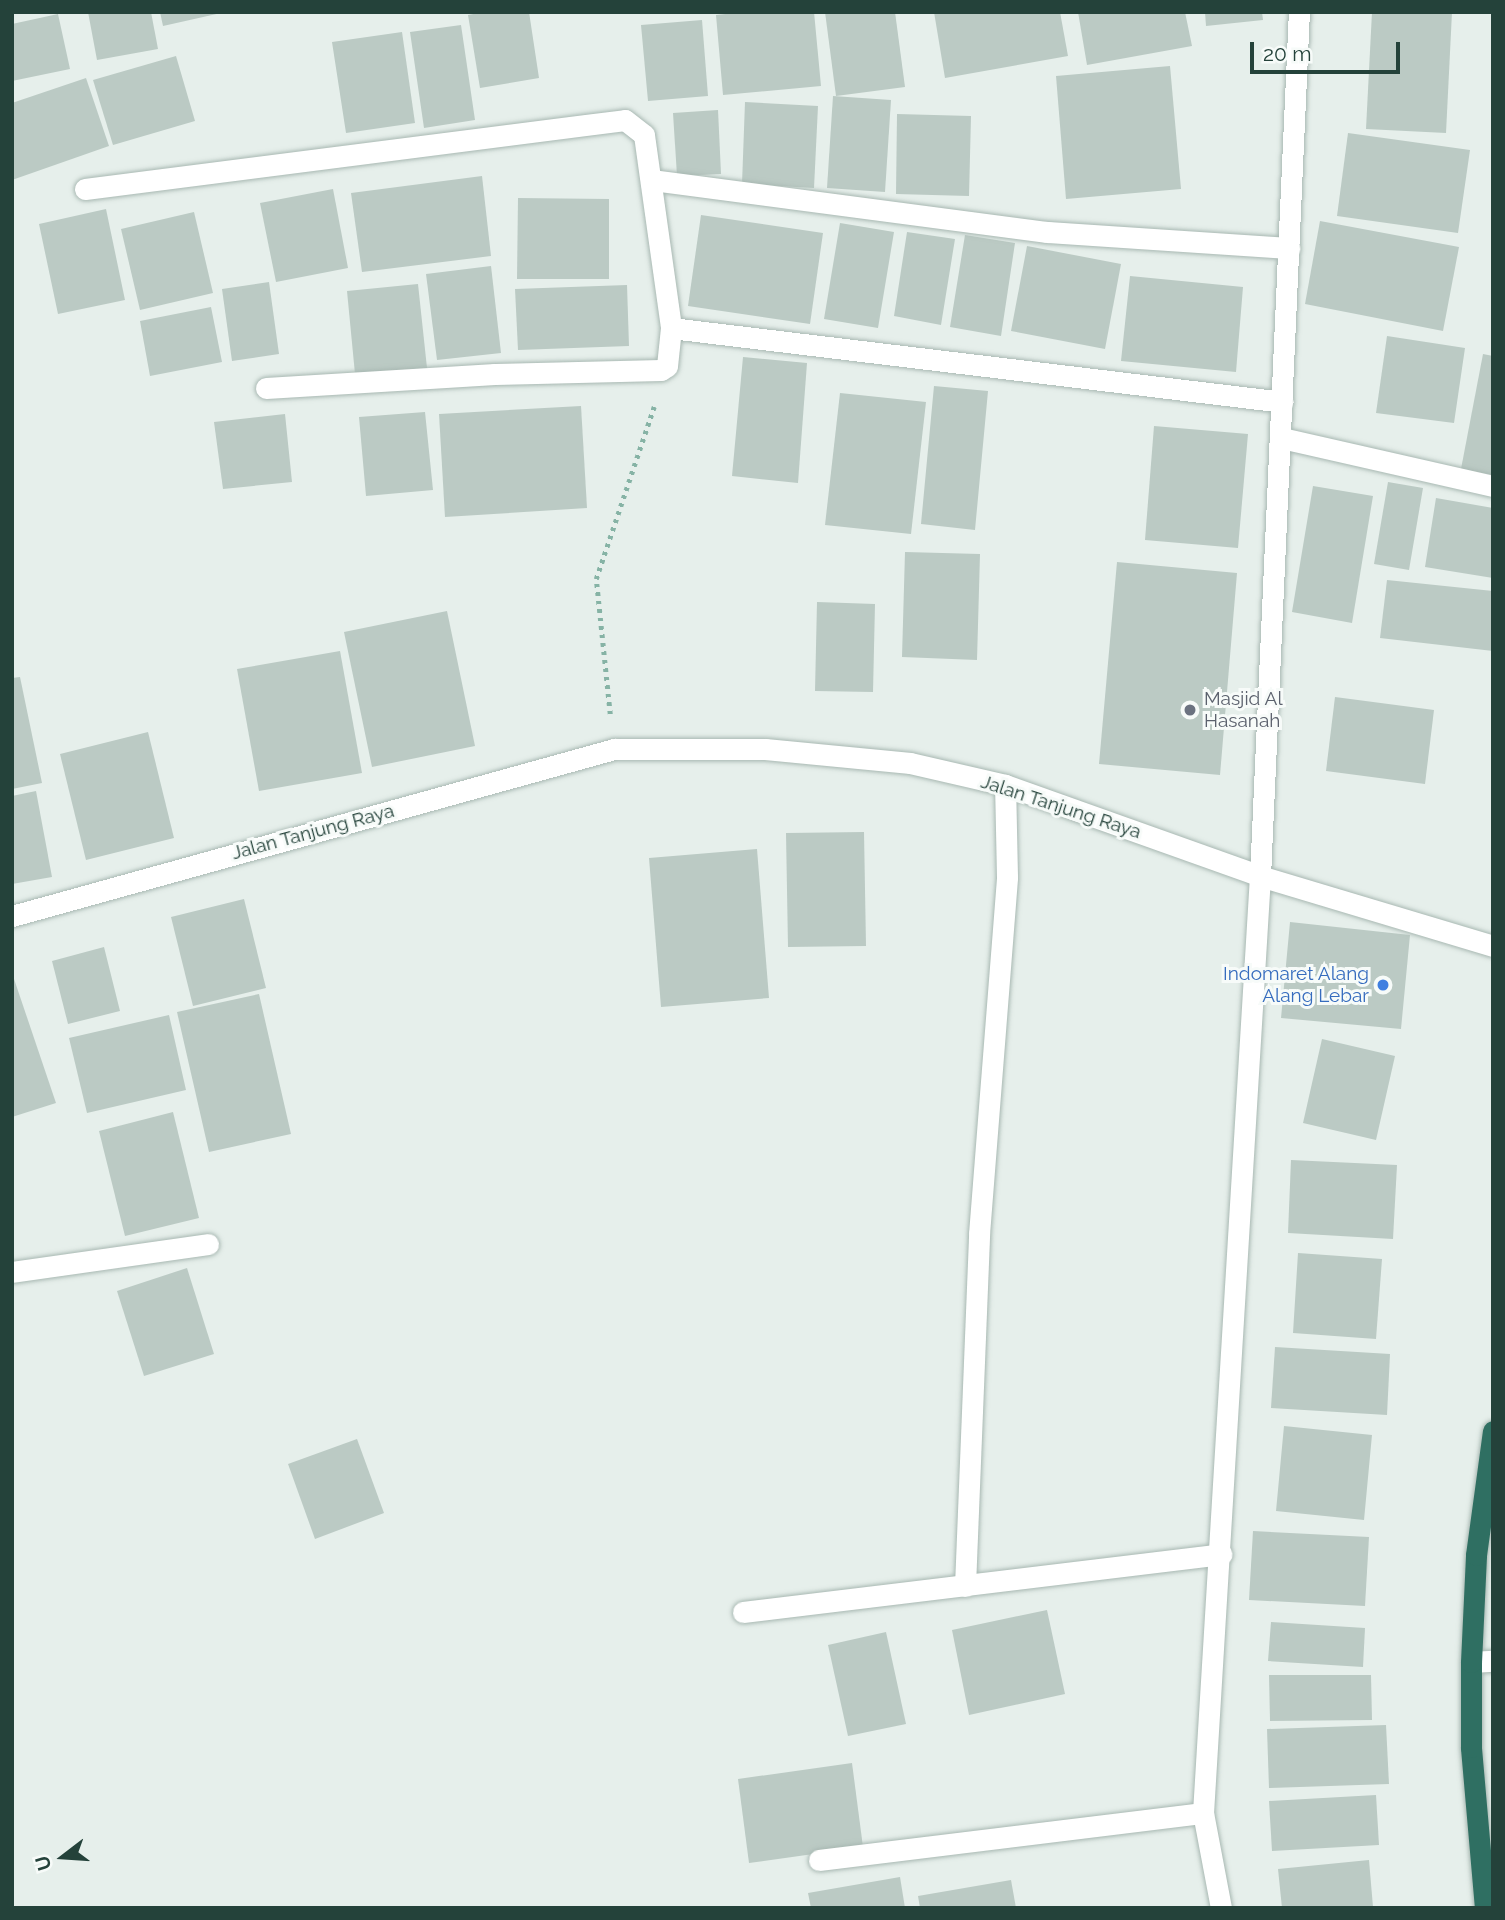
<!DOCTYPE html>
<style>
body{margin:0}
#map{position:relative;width:1505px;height:1920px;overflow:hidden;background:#e6efeb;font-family:Raleway,sans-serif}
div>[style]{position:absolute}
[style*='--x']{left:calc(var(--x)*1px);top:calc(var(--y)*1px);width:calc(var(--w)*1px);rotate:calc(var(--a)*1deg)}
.building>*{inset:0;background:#bbcac4}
.path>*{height:4.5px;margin-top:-2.25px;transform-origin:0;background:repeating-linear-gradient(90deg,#86b3a5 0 3.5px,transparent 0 8.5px)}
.roads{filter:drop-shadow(0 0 2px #a8b8b2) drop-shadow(0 0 2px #a8b8b2)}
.street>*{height:21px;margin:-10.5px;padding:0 10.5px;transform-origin:10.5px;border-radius:10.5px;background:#fff}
.highway>*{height:21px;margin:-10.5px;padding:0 10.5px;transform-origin:10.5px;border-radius:10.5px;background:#2f6f62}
.dots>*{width:19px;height:19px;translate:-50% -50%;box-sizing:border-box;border:4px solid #f7fbf9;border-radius:50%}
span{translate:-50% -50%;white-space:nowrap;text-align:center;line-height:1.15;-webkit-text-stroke:6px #f7fbf9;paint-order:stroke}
.worship-label{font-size:19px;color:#5b616d}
.left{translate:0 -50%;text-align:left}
.street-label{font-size:19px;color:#24423a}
.shop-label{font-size:19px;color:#366cbe}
.right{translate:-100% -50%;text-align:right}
.frame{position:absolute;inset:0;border:14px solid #24423a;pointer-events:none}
.north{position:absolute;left:28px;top:1822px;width:70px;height:70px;-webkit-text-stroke:5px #f7fbf9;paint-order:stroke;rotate:253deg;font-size:19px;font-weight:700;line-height:28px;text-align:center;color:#24423a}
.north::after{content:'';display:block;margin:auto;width:24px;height:32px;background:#24423a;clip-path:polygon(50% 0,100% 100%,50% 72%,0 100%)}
.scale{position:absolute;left:1250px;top:42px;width:150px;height:32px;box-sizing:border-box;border:4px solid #24423a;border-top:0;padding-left:9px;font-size:21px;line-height:24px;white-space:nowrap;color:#24423a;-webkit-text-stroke:5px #f7fbf9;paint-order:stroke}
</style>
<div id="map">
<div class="building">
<div style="clip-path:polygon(88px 12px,151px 12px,158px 49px,97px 60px)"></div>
<div style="clip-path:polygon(160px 12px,220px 12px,221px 13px,163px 26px)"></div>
<div style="clip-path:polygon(484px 12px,529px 12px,539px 78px,480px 88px,468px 15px)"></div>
<div style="clip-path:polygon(744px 12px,814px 12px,821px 86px,723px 95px,716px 15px)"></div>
<div style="clip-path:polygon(825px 12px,895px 12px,905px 87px,836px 96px)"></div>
<div style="clip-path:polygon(934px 12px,1060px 12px,1068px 56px,945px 78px)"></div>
<div style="clip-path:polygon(1078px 12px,1185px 12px,1192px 46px,1087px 65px)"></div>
<div style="clip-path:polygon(1205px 12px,1262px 12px,1263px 20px,1206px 26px)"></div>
<div style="clip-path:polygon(1372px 12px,1452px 12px,1446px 133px,1366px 129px)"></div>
<div style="clip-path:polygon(58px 14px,70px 69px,12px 81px,12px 24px)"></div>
<div style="clip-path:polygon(702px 20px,708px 96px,648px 101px,641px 25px)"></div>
<div style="clip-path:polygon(461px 25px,475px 120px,424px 128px,410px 32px)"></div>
<div style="clip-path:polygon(402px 32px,415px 123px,346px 133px,332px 42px)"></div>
<div style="clip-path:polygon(176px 56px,195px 121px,113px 145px,93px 80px)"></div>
<div style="clip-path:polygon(1170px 66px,1181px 189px,1066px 199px,1056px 76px)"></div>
<div style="clip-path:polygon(86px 78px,109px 146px,12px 180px,12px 103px)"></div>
<div style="clip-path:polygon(833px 96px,891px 100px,885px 192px,827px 188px)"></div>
<div style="clip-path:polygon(745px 102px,818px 106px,814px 188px,742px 184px)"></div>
<div style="clip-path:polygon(718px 110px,721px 174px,677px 176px,673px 113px)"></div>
<div style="clip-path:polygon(897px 114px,971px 116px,969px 196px,896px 194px)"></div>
<div style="clip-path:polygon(1348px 133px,1470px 150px,1458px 233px,1337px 216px)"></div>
<div style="clip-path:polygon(482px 176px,491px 256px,362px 272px,351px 193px)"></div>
<div style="clip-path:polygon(333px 189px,348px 268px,276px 282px,260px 203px)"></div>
<div style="clip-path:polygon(518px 198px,609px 199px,609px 279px,517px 279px)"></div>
<div style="clip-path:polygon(106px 209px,125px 300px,58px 314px,39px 224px)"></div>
<div style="clip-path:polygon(194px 212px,213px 293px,140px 310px,121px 229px)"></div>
<div style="clip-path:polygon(701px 215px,823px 233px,810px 324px,688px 306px)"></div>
<div style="clip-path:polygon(1320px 221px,1459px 247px,1443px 331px,1305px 304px)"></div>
<div style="clip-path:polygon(840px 223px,894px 232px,878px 328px,824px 319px)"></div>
<div style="clip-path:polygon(907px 232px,955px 239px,941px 325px,894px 316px)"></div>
<div style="clip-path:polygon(965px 235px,1015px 243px,1001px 336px,950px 327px)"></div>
<div style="clip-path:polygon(1027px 246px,1121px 264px,1105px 349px,1011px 331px)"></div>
<div style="clip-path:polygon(491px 266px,501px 353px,437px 360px,426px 274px)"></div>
<div style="clip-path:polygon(1130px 276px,1243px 287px,1236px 372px,1121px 361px)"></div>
<div style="clip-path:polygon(269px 282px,279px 354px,232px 361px,222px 289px)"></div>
<div style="clip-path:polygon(418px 284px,427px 368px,355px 374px,347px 291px)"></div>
<div style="clip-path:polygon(627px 285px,629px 346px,518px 350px,515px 289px)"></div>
<div style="clip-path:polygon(211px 307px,222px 362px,150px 376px,140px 321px)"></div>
<div style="clip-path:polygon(1387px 336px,1465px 348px,1454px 423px,1376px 413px)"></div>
<div style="clip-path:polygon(1483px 354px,1493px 356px,1493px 475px,1461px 469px)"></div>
<div style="clip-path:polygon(743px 357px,807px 363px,798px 483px,732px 476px)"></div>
<div style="clip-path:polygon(934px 386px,988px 391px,975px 530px,921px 524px)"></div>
<div style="clip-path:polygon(840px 393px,926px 402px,911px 534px,825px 525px)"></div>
<div style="clip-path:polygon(581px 406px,587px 508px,445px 517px,439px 414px)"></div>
<div style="clip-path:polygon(425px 412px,433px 490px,366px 496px,359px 417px)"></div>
<div style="clip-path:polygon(285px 414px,292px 482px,223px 489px,214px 422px)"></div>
<div style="clip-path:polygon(1154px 426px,1248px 434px,1238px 548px,1145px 540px)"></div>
<div style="clip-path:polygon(1388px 482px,1423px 488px,1409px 570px,1374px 564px)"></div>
<div style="clip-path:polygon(1313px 486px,1373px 496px,1352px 623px,1292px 612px)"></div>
<div style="clip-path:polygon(1436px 498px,1493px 508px,1493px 578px,1425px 567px)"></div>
<div style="clip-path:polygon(905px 552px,980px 554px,977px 660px,902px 657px)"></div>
<div style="clip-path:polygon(1117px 562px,1237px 573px,1220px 775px,1099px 764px)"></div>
<div style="clip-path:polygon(1387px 580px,1493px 591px,1493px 651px,1380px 638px)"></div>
<div style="clip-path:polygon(817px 602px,875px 604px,873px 692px,815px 691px)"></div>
<div style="clip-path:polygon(447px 611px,475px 746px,372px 767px,344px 632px)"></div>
<div style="clip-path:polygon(340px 651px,362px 773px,259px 791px,237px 669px)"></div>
<div style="clip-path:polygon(20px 677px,42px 783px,12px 789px,12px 678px)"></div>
<div style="clip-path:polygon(1335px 697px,1434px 710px,1425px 784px,1326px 771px)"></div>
<div style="clip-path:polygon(148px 732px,174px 838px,86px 860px,60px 754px)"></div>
<div style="clip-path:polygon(36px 791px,52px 877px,12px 884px,12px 796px)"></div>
<div style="clip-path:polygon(864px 832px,866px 946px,788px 947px,786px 833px)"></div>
<div style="clip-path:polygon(757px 849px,769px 998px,661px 1007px,649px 858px)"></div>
<div style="clip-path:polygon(244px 899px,266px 988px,193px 1006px,171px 917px)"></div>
<div style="clip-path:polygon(1290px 922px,1410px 935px,1401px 1029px,1281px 1018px)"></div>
<div style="clip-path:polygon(104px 947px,120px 1011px,68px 1024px,52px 961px)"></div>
<div style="clip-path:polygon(12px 973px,56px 1103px,12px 1117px)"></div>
<div style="clip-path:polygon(259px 994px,291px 1134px,209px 1152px,177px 1012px)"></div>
<div style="clip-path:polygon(169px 1015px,186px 1090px,87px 1113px,69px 1038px)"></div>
<div style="clip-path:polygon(1322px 1039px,1395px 1056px,1376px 1140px,1303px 1123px)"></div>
<div style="clip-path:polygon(173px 1112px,199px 1218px,125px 1236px,99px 1131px)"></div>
<div style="clip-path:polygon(1291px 1160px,1397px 1165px,1393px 1239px,1288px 1233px)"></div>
<div style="clip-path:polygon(1298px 1253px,1382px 1259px,1376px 1339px,1293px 1333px)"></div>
<div style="clip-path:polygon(187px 1268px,214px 1354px,144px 1376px,117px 1291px)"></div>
<div style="clip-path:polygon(1275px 1347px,1390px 1354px,1387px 1415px,1271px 1408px)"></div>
<div style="clip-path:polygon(1284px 1426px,1372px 1435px,1364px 1520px,1276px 1511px)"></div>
<div style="clip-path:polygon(357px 1439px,384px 1513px,315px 1539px,288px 1464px)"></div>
<div style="clip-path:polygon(1253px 1531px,1369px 1537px,1365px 1606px,1249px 1600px)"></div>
<div style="clip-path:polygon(1047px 1610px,1065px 1694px,969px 1715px,952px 1630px)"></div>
<div style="clip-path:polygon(1271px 1622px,1365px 1628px,1363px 1667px,1268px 1661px)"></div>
<div style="clip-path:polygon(886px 1632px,906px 1724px,848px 1736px,828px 1645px)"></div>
<div style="clip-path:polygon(1269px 1675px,1371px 1675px,1372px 1720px,1270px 1721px)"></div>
<div style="clip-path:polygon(1386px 1725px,1389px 1784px,1269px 1788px,1267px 1729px)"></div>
<div style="clip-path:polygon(852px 1763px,863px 1847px,749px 1863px,738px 1779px)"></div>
<div style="clip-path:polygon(1376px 1795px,1379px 1845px,1272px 1851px,1269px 1801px)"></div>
<div style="clip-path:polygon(1369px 1860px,1373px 1907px,1282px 1908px,1278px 1869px)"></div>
<div style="clip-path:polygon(900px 1877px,905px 1908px,811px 1908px,808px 1893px)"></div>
<div style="clip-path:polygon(1011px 1880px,1016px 1908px,920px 1908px,918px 1896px)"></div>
</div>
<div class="path">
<div style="--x:610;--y:714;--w:136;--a:-95.9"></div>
<div style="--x:596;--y:579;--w:182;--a:-71.4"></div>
</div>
<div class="roads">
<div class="street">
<div style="--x:652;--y:180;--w:398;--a:7.5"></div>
<div style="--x:1047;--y:232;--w:243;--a:3.8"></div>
<div style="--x:85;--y:189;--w:544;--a:-7.28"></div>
<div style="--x:625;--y:120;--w:24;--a:38"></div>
<div style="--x:644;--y:135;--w:195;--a:82"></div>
<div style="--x:671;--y:328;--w:616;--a:6.89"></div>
<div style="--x:266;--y:388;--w:229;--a:-3.5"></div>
<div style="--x:495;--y:374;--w:166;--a:-1.4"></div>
<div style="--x:661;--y:370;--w:7;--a:-34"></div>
<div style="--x:667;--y:366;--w:38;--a:-84"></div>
<div style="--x:1282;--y:438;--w:216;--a:12.8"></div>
<div style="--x:12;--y:916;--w:625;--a:-15.5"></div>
<div style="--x:614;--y:749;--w:151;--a:0"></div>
<div style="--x:765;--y:749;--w:146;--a:5.5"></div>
<div style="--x:910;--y:763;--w:98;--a:13"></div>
<div style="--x:1005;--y:785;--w:271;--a:19.6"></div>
<div style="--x:1260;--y:876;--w:243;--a:16.7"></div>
<div style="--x:12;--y:1272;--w:198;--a:-8.1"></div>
<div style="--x:965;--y:1586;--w:352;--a:-87.7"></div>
<div style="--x:979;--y:1234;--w:358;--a:-85.5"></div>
<div style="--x:1007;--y:877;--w:92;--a:-91.2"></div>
<div style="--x:743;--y:1612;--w:482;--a:-6.9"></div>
<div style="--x:1471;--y:1662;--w:22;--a:-3"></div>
<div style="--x:819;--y:1860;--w:387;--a:-7"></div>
<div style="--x:1221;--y:1908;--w:97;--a:-100.7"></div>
<div style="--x:1203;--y:1813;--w:939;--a:-86.52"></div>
<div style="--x:1260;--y:876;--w:865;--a:-87.42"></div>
</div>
<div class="highway">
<div style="--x:1485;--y:1908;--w:162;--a:-95"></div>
<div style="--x:1471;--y:1747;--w:85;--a:-90"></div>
<div style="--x:1471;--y:1662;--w:107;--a:-87.3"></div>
<div style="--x:1476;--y:1555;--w:125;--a:-82.2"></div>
</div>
</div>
<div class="dots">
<div style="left:1190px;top:710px;background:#6b7280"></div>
<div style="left:1383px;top:985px;background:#3f7fe0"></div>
</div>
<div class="worship-label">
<span class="left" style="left:1204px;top:710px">Masjid Al<br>Hasanah</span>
</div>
<div class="street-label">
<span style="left:1061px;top:807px;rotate:18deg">Jalan Tanjung Raya</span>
<span style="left:313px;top:832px;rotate:-15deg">Jalan Tanjung Raya</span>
</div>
<div class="shop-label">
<span class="right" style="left:1369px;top:985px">Indomaret Alang<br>Alang Lebar</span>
</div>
<div class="frame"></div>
<div class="north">U</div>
<div class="scale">20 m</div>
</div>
